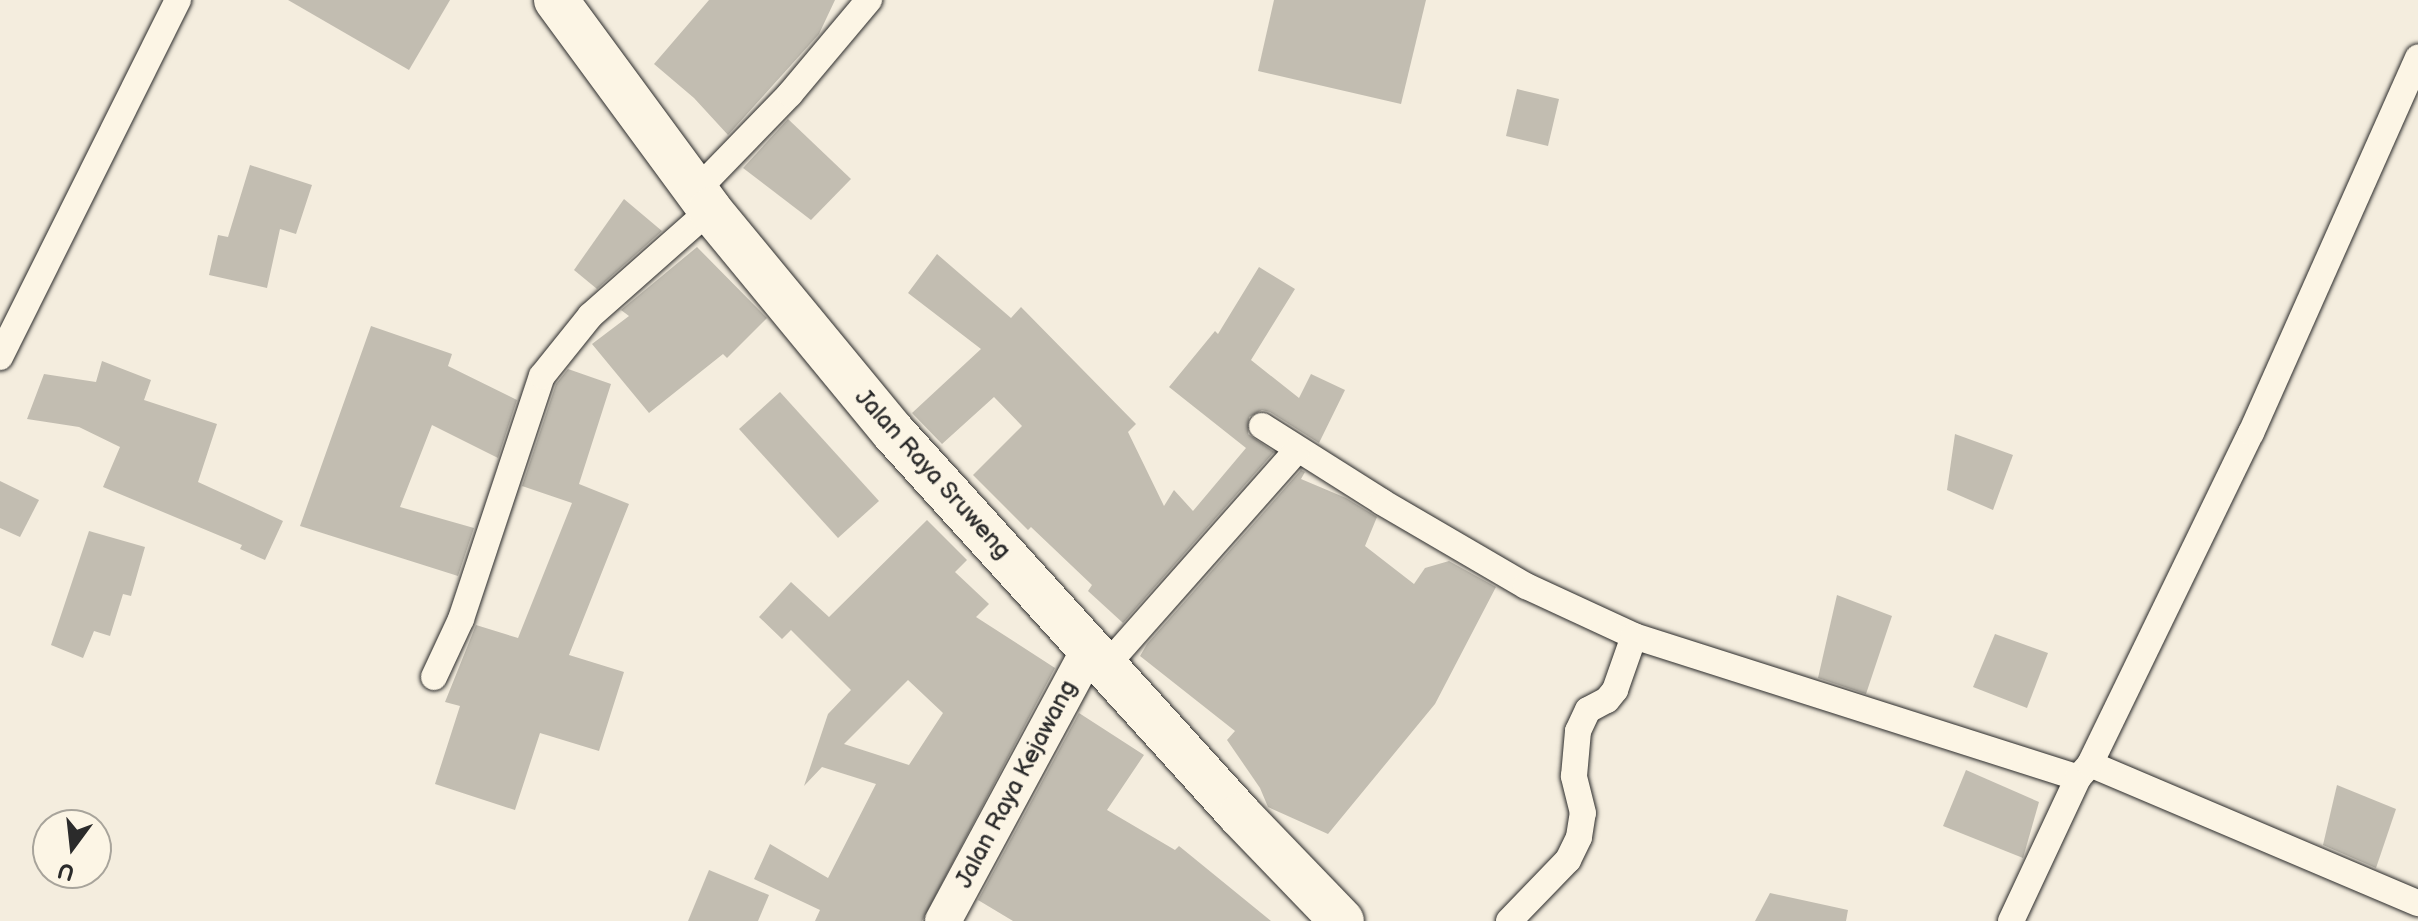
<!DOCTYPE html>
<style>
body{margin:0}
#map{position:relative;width:2418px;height:921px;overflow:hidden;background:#f4edde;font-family:"Balsamiq Sans",sans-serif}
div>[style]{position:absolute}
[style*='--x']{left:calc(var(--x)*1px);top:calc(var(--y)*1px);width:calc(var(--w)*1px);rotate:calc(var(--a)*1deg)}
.building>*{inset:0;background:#c2bdb1}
.roads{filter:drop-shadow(0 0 2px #2b2b2b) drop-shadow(0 0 2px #2b2b2b)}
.street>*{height:26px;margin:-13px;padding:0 13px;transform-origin:13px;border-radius:13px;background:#fcf5e5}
.secondary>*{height:36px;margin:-18px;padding:0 18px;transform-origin:18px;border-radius:18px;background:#fcf5e5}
.highway>*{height:44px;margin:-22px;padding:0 22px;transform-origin:22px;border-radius:22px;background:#fcf5e5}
span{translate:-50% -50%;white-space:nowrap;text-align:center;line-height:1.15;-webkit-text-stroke:6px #fcf5e5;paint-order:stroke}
.street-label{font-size:24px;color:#2b2b2b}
.north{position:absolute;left:32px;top:809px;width:80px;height:80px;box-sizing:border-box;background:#fcf5e5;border:2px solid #a8a49b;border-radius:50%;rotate:195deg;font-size:22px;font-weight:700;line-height:32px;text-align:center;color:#2b2b2b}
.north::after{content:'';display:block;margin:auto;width:28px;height:36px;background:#2b2b2b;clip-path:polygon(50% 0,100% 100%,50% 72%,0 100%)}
</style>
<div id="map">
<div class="building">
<div style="clip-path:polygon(288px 0,450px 0,409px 70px)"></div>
<div style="clip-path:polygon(709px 0,835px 0,819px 34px,728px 135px,694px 98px,654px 64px)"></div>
<div style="clip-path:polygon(1274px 0,1426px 0,1401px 104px,1258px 71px)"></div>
<div style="clip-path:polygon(1517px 89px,1559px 99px,1548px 146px,1506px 136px)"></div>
<div style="clip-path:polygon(788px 119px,851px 179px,811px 220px,743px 168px)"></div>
<div style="clip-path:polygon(250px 165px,312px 185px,296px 234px,280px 229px,267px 288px,209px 275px,218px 235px,228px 237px)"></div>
<div style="clip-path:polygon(624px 199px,662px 231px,597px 289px,574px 270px)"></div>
<div style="clip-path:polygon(697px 247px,767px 318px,727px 358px,723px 354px,649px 413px,592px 344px,629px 316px,621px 310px)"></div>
<div style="clip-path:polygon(937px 254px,1011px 318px,1021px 307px,1136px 424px,1128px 432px,1164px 506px,1174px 490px,1193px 511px,1246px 448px,1169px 387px,1215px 331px,1218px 334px,1259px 267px,1295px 289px,1251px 360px,1299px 398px,1311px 374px,1345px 390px,1319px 443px,1270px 412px,1262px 410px,1249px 417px,1248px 434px,1274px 452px,1123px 623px,1088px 591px,1092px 585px,1031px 527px,1028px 530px,973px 475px,1022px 426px,994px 397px,942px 444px,912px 413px,981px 349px,908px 293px)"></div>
<div style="clip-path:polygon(371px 326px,452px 354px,448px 366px,517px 400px,498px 458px,432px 425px,400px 507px,474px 528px,458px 576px,300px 526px)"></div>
<div style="clip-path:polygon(102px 361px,151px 380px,144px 400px,217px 424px,198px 482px,283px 521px,265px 560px,240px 549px,242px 545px,103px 487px,120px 447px,79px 427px,27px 419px,44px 374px,96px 382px)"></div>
<div style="clip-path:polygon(568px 369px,611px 384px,579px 484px,629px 504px,569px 655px,624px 672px,599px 751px,540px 733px,515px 810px,435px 784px,460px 706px,445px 702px,476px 625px,518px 638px,572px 503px,522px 486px,556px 384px)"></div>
<div style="clip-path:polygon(780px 392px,879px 501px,838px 538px,739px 429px)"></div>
<div style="clip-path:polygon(1955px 434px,2013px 455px,1993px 510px,1947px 490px)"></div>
<div style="clip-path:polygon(1301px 470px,1305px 472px,1301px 479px,1346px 498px,1377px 517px,1365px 546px,1414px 584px,1425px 568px,1449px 561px,1496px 587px,1435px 704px,1328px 834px,1268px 807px,1260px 788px,1227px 740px,1235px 731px,1140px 656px,1147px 644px)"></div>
<div style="clip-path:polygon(0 481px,39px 500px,20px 537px,0 528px)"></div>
<div style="clip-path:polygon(evenodd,927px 520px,967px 560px,955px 572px,989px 604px,976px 617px,1055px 668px,922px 921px,815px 921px,820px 910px,754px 879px,770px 844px,828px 878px,876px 784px,822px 767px,804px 786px,828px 714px,851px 690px,791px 630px,782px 639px,759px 617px,791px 582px,829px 617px,927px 520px,908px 680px,943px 713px,909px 765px,844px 744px,908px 680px)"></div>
<div style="clip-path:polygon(89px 531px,145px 547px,131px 596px,123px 594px,110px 636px,94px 631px,83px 658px,51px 645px)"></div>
<div style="clip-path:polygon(1837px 595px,1892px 616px,1866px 694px,1818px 678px)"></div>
<div style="clip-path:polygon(1995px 634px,2048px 653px,2027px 708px,1973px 687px)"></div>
<div style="clip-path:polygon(1079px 713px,1144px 755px,1107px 810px,1175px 850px,1179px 846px,1271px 921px,1013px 921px,978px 900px)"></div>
<div style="clip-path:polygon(1966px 770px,2039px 802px,2023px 858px,1943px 826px)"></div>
<div style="clip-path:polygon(2337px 785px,2396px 809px,2376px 868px,2323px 845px)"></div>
<div style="clip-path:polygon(709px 870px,769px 895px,758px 921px,688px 921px)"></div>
<div style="clip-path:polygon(1770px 893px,1848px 910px,1846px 921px,1755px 921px)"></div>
</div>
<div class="roads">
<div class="street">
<div style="--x:696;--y:191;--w:135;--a:-45.9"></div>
<div style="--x:790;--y:94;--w:123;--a:-50"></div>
<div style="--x:0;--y:357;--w:399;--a:-63.5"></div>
<div style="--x:1262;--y:426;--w:142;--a:32.3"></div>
<div style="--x:1382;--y:502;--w:167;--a:30.3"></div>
<div style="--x:1526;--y:586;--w:119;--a:24.8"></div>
<div style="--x:1634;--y:636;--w:466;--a:17.7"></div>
<div style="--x:1106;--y:666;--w:288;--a:-48.5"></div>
<div style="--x:434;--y:677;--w:64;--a:-65"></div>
<div style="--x:461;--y:619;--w:256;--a:-71.6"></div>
<div style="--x:542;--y:376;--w:77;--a:-51.3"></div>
<div style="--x:590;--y:316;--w:160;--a:-41.5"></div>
<div style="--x:2090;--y:764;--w:356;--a:23"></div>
<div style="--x:1509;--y:921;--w:85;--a:-46"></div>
<div style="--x:1568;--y:860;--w:25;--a:-64"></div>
<div style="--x:1579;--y:837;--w:24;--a:-81"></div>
<div style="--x:1583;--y:813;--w:38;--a:-104"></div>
<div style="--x:1574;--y:776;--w:45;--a:-84.9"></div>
<div style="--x:1578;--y:731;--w:23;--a:-65"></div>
<div style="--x:1588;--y:710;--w:21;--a:-28"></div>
<div style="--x:1607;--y:700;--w:13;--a:-51"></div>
<div style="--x:1615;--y:690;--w:57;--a:-70.6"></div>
<div style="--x:2011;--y:921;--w:158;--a:-64.9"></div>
<div style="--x:2078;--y:778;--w:18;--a:-49"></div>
<div style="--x:2090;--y:764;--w:368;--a:-64.1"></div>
<div style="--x:2251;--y:433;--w:411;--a:-66"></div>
</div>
<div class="secondary">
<div style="--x:943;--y:921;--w:310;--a:-61.7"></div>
</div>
<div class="highway">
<div style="--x:556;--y:0;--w:260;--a:53.7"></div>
<div style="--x:710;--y:210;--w:288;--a:50.5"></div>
<div style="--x:893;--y:432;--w:517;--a:47.82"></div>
<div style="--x:1240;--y:815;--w:147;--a:46.1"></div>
</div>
</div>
<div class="street-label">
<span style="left:933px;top:474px;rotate:48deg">Jalan Raya Sruweng</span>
<span style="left:1016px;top:784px;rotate:-62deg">Jalan Raya Kejawang</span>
</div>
<div class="north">U</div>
</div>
